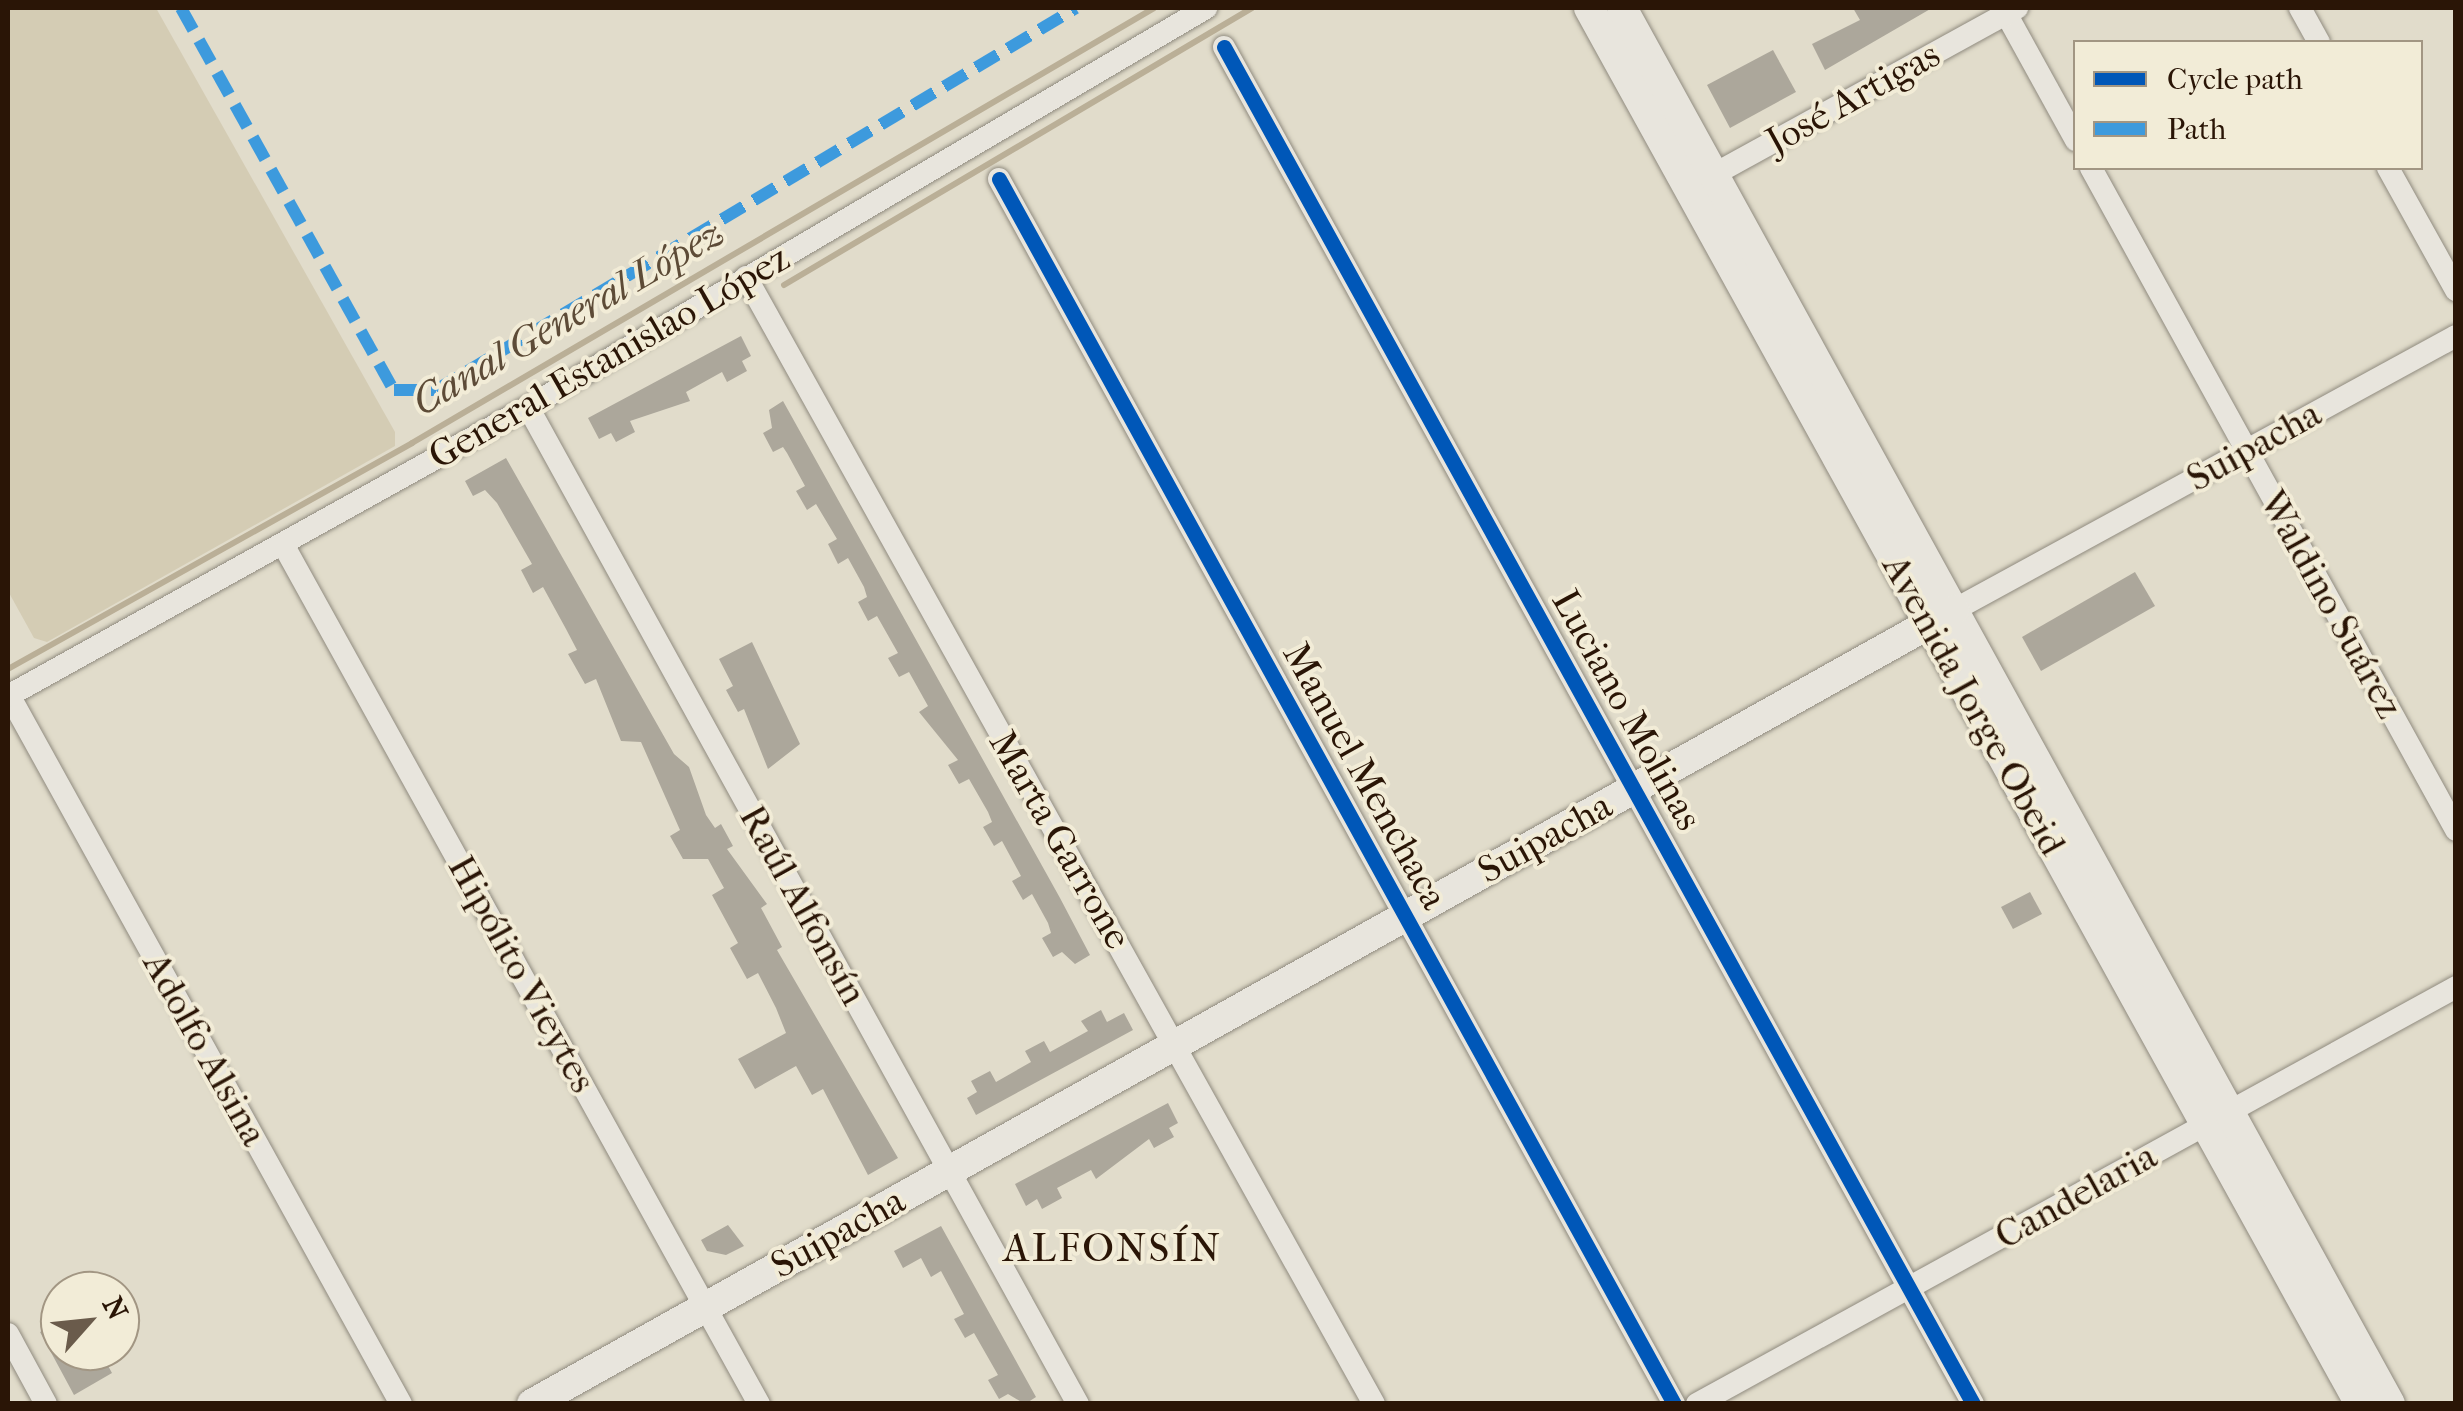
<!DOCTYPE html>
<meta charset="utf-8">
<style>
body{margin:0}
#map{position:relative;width:2463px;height:1411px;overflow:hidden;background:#e1dccb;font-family:"IM FELL French Canon",serif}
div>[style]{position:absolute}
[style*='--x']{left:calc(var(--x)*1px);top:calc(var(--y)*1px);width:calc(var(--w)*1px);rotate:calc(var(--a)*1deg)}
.green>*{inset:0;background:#d4ccb4}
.stream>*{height:6px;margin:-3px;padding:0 3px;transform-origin:3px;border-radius:3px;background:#baaf97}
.building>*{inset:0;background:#aca79b}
.roads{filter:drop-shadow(0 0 2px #908b7f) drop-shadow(0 0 2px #908b7f)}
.street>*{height:22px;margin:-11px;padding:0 11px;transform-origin:11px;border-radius:11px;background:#e8e5dd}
.secondary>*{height:30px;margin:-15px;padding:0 15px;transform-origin:15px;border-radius:15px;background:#e8e5dd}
.quiet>*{height:12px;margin-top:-6px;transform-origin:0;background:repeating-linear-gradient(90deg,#3d9add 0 25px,transparent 0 37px)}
.cycleway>*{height:15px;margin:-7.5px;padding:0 7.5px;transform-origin:7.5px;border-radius:7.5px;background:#0057b8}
span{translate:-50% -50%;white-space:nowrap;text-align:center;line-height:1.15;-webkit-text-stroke:8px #f2ecd7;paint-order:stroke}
.street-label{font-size:38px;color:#2a1506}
.water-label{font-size:40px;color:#5d4b37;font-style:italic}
.neighbourhood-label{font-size:40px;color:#2a1506;letter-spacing:2.5px}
.frame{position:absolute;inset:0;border:10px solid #2a1506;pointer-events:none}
.legend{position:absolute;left:2073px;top:40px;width:350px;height:130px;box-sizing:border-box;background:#f2ecd7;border:2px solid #a29683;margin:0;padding:12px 18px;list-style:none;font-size:30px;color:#2a1506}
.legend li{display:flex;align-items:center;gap:20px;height:50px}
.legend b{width:50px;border:2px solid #a29683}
.north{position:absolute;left:40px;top:1271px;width:100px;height:100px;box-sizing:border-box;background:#f2ecd7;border:2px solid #a29683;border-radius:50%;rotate:63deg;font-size:28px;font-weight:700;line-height:40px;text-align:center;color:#2a1506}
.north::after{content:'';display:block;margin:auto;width:35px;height:45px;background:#6a5b4b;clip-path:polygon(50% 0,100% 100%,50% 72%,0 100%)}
</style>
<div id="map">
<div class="green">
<div style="clip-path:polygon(8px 8px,156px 8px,395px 432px,395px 446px,47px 642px,34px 638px,8px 591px)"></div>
</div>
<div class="stream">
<div style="--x:784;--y:285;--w:544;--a:-30.62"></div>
<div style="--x:8;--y:669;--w:463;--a:-29.2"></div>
<div style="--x:412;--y:443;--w:860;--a:-30.38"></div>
</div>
<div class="building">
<div style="clip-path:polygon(1853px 8px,1932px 8px,1825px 70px,1812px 44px,1860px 20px)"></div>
<div style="clip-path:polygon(1773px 50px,1796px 92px,1730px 128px,1707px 85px)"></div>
<div style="clip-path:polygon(741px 336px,751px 356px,742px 361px,747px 371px,727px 382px,722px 372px,686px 392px,690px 401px,630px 421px,635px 432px,616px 442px,611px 433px,599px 439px,588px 418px)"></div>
<div style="clip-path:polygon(783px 401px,1060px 898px,1090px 955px,1075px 964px,1062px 952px,1053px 957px,1042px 938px,1051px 933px,1048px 923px,1032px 894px,1023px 900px,1012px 881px,1021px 876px,1002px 841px,994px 846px,983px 827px,992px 822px,988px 812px,969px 779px,959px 784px,948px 765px,958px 760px,919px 712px,928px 706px,909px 672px,899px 677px,888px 658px,898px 653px,877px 616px,868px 621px,858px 602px,867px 597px,864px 587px,848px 558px,838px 564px,828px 544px,837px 539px,816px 504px,807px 510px,796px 491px,805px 486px,787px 453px,783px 447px,773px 452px,763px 433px,772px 428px,769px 410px)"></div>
<div style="clip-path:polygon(506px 458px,674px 754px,689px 767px,706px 815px,715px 828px,721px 824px,733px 846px,727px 849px,767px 904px,761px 908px,782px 947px,777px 950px,898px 1158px,868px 1175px,823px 1089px,812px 1095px,796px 1066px,755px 1089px,738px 1059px,786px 1033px,776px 1008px,758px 973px,747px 979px,730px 948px,738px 943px,712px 895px,724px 888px,708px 859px,683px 859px,670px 836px,680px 830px,641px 742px,621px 741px,596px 679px,585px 684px,568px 654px,577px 650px,566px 629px,543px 587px,533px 593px,521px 570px,532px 564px,497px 503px,485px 490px,473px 496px,465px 481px)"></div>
<div style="clip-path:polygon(2135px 572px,2155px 606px,2041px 671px,2022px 637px)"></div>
<div style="clip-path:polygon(752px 642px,800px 744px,768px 769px,744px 709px,738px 712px,726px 690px,733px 686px,719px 659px)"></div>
<div style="clip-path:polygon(2030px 892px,2042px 914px,2013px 929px,2001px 907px)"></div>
<div style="clip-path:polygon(1101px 1010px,1107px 1022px,1124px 1013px,1133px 1030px,976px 1115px,967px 1098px,977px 1092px,971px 1081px,990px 1071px,996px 1082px,1031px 1062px,1025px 1051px,1044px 1041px,1050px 1052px,1088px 1031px,1081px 1021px)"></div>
<div style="clip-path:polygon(1168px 1103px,1178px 1123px,1169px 1128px,1174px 1137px,1154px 1148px,1149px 1139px,1096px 1179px,1091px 1170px,1057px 1188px,1062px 1198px,1042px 1209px,1037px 1199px,1026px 1206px,1015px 1184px)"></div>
<div style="clip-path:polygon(728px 1225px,744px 1246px,726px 1255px,707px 1251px,701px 1240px)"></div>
<div style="clip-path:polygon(941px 1226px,1036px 1397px,1025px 1404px,1008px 1394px,999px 1399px,988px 1380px,998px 1375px,974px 1333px,965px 1338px,954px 1319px,964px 1314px,941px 1271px,931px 1277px,921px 1258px,903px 1268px,894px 1251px)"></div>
<div style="clip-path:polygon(60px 1321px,60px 1351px,100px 1351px,112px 1373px,74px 1395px,40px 1332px)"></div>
</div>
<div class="roads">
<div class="street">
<div style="--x:2003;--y:8;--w:151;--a:61.1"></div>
<div style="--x:2300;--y:8;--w:39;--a:61"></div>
<div style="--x:1224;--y:47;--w:1550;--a:61.1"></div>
<div style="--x:2091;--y:168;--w:756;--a:61.13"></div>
<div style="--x:2388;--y:168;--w:140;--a:60.9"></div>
<div style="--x:999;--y:179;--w:1399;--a:61.14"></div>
<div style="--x:1700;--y:182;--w:362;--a:-28.8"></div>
<div style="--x:746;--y:277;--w:1290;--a:60.87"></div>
<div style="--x:528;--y:407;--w:1139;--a:61.12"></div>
<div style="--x:284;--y:546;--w:981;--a:61.03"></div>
<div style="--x:1954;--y:610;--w:572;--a:-28.63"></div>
<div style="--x:9;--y:695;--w:810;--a:61.06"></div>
<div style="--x:8;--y:696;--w:595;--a:-29.06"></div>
<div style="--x:528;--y:407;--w:787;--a:-30.48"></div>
<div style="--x:8;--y:1334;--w:80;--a:61.5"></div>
<div style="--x:1697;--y:1404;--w:866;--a:-28.78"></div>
</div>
<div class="secondary">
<div style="--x:1589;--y:8;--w:1595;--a:61.09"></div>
<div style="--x:1622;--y:8;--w:1593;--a:61.18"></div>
<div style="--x:532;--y:1404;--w:1629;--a:-29.18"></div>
</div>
</div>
<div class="quiet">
<div style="--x:181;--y:8;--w:437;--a:60.9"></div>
<div style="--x:394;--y:390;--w:42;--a:0"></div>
<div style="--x:436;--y:390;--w:745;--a:-30.83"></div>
</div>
<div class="cycleway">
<div style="--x:1224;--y:47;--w:1550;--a:61.1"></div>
<div style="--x:999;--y:179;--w:1399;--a:61.14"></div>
</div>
<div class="street-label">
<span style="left:1853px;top:98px;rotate:-29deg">José Artigas</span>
<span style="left:609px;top:357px;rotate:-30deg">General Estanislao López</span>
<span style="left:2254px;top:446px;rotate:-29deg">Suipacha</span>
<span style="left:2331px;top:604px;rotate:61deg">Waldino Suárez</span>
<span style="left:1974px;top:705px;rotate:61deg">Avenida Jorge Obeid</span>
<span style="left:1627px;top:710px;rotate:61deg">Luciano Molinas</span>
<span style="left:1365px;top:776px;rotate:61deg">Manuel Menchaca</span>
<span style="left:1545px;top:838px;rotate:-29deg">Suipacha</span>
<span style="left:1060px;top:840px;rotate:60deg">Marta Garrone</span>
<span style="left:803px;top:905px;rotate:61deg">Raúl Alfonsín</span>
<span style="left:522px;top:974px;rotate:61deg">Hipólito Vieytes</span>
<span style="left:205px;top:1049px;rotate:61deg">Adolfo Alsina</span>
<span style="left:2076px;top:1196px;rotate:-29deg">Candelaria</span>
<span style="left:838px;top:1233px;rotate:-29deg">Suipacha</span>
</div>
<div class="water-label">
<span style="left:568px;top:317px;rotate:-30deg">Canal General López</span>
</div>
<div class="neighbourhood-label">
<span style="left:1113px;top:1248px">ALFONSÍN</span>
</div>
<div class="frame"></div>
<ul class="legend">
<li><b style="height:12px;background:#0057b8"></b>Cycle path</li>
<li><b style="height:12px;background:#3d9add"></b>Path</li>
</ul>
<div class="north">N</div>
</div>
